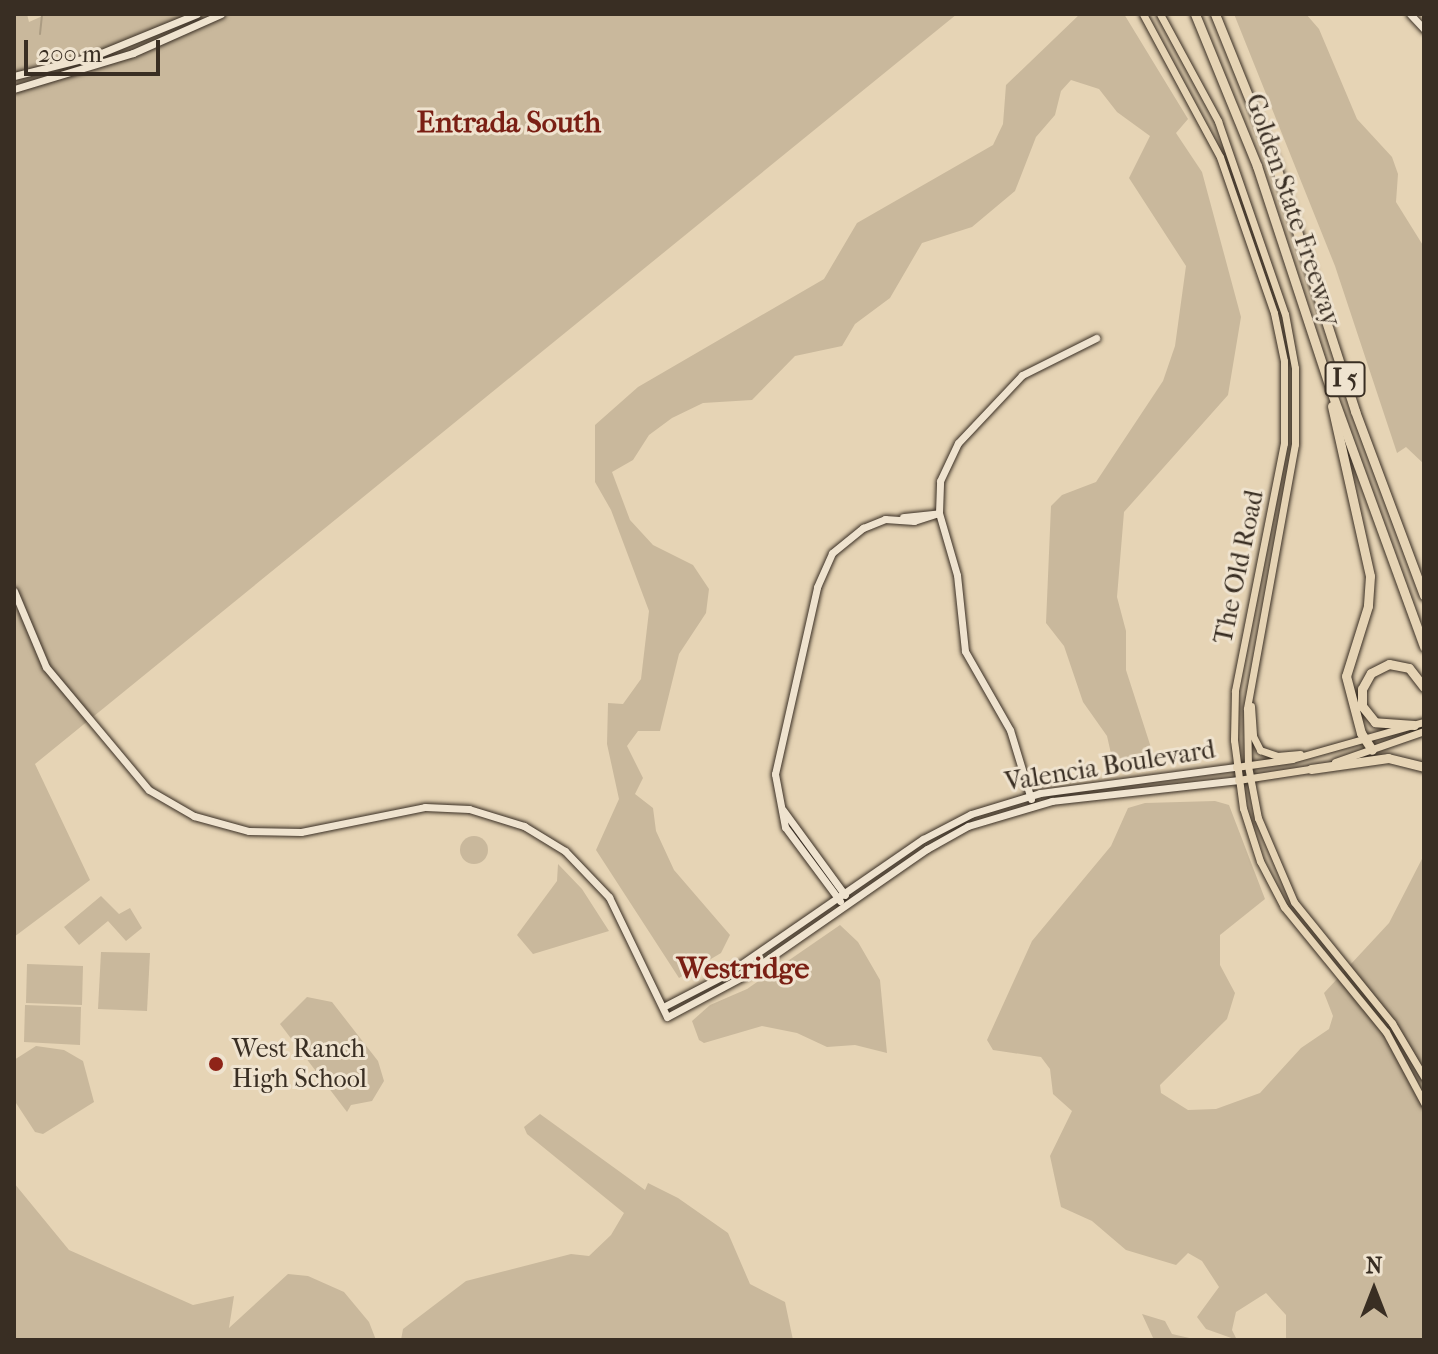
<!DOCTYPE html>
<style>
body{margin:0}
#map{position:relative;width:1438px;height:1354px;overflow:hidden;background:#e6d4b5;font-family:"IM FELL French Canon",serif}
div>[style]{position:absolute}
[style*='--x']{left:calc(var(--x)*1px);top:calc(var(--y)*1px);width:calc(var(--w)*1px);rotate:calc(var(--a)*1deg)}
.green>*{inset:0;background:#c9b89c}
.round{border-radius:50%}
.stream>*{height:2px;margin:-1px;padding:0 1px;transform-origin:1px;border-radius:1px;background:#ab9c83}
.roads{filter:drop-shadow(0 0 2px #392e23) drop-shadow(0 0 2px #392e23)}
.secondary>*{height:7px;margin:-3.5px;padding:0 3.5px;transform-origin:3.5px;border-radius:3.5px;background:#efe3cf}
.primary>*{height:7px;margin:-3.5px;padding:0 3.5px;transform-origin:3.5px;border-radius:3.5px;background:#e6d4b5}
.highway>*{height:9px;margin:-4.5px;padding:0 4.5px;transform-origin:4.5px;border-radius:4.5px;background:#e6d4b5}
.dots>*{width:22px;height:22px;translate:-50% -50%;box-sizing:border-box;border:4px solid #efe3cf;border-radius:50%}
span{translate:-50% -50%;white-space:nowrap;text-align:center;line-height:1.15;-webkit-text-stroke:6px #efe3cf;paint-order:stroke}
.shield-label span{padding:2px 6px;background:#efe3cf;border:2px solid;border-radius:6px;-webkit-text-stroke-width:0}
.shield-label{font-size:24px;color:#392e23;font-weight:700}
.street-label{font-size:26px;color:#392e23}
.poi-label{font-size:26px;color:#392e23}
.left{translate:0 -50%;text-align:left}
.quarter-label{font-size:30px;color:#7a1f14;font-weight:700}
.frame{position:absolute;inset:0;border:16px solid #392e23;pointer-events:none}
.north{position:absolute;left:1334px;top:1250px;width:80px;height:80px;-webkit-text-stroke:6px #efe3cf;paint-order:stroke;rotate:0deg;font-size:22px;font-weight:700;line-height:32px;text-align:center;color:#392e23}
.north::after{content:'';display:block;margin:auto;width:28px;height:36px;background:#392e23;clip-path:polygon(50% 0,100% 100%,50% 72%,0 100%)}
.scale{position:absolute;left:24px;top:40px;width:136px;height:36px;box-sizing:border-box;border:4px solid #392e23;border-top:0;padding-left:10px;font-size:24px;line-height:28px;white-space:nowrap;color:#392e23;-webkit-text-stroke:6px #efe3cf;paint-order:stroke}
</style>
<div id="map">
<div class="green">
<div style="clip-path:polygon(14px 14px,27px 14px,29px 22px,47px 14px,957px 14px,35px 764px,90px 880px,14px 937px)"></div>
<div style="clip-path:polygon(1080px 14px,1124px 14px,1188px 119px,1176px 133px,1202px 172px,1241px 317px,1228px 395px,1124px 512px,1117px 597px,1126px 631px,1126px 670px,1155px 760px,1112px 758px,1107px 736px,1083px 702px,1064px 646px,1046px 623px,1051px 506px,1062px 495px,1096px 482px,1163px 381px,1175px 346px,1186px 266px,1129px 178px,1150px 136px,1117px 112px,1099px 89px,1071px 80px,1061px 91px,1055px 115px,1036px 137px,1015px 191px,972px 227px,922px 243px,890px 298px,855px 324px,842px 346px,795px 356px,752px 400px,703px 403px,672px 418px,649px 435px,633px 460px,612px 472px,630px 520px,653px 545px,693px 565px,709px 589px,706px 613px,679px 654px,660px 731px,638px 731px,627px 746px,643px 778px,635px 794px,653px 808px,656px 831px,674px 870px,730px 935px,721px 953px,679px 978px,596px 850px,619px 799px,607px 744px,608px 703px,623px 704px,641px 679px,649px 611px,611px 510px,595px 482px,595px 425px,638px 387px,824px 279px,857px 223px,993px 145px,1003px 124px,1006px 85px)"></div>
<div style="clip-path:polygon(1234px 14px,1306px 14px,1319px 29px,1357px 119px,1392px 157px,1398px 174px,1396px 202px,1424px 247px,1424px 464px,1406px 447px,1397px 453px,1335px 266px)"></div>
<div style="clip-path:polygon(1215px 801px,1229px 805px,1265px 899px,1220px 935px,1220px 965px,1235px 993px,1227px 1019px,1160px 1085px,1161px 1093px,1188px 1110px,1216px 1109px,1260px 1093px,1301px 1048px,1329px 1029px,1333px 1016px,1324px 993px,1389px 923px,1424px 855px,1424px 1340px,1286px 1340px,1286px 1315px,1266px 1293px,1236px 1312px,1232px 1330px,1237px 1340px,1206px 1329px,1197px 1317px,1219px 1287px,1202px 1261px,1188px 1253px,1176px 1265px,1126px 1250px,1092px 1221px,1061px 1207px,1050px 1156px,1072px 1111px,1053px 1094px,1050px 1069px,1041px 1057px,993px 1050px,987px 1040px,1032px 941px,1111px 846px,1128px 808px,1145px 803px)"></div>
<div class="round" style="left:460px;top:836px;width:28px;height:28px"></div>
<div style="clip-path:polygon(558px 864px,582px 889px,609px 931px,533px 954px,517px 935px,557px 881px)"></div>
<div style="clip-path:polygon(101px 896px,119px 914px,130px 908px,142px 928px,126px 941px,108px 921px,79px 945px,64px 927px)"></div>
<div style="clip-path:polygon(840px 925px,858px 942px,880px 980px,887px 1053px,855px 1045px,827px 1047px,797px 1033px,762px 1026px,704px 1043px,699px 1040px,692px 1021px,710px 1005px,747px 989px)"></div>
<div style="clip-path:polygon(101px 952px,150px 953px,147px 1011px,98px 1009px)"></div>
<div style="clip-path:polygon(27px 964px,83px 966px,82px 1005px,26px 1003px)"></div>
<div style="clip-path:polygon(307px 997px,332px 1002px,378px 1061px,384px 1081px,372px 1101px,351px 1105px,347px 1112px,280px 1024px)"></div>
<div style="clip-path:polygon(25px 1005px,81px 1007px,80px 1045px,24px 1042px)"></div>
<div style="clip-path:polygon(36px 1046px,64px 1050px,83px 1061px,94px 1102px,43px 1134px,35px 1132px,14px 1100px,14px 1060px)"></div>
<div style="clip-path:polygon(540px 1114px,645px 1190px,648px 1183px,678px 1198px,728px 1233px,750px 1284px,785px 1302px,793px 1340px,401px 1340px,403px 1329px,466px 1281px,571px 1254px,589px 1256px,611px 1235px,624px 1213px,527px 1134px,524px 1127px)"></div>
<div style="clip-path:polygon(14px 1183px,69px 1250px,193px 1305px,234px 1296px,229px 1328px,288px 1274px,308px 1276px,344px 1292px,369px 1322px,376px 1340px,14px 1340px)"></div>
<div style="clip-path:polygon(1142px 1314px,1165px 1321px,1172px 1334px,1198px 1340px,1154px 1340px)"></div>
</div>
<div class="stream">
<div style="--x:40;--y:34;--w:20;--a:-84"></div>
</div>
<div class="roads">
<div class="secondary">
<div style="--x:1410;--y:14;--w:21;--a:47"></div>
<div style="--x:14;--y:76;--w:82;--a:-14"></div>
<div style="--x:94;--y:56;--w:111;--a:-22.2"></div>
<div style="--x:14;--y:89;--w:124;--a:-16.8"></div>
<div style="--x:133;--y:53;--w:96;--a:-23.9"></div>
<div style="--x:903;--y:517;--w:36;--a:-6"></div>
<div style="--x:14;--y:591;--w:82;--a:67.2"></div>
<div style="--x:46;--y:667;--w:160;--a:50.1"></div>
<div style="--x:149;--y:790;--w:52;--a:30"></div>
<div style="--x:194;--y:816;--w:57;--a:15.3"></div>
<div style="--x:249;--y:831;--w:52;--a:1.1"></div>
<div style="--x:301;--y:832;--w:126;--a:-11.4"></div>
<div style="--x:425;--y:807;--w:44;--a:2.6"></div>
<div style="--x:469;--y:809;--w:58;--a:17.2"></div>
<div style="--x:524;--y:826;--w:48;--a:31.4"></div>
<div style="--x:565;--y:851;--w:64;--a:46.3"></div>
<div style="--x:609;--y:897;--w:133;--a:64.2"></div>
<div style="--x:667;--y:1017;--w:85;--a:-28.1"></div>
<div style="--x:742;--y:977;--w:225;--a:-34.7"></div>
<div style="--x:927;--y:849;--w:47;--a:-29.3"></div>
<div style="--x:968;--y:826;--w:88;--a:-16.6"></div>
<div style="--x:1052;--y:801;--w:187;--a:-6.4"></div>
<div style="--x:1031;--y:799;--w:72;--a:-106.9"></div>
<div style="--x:1010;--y:730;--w:91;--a:-119.7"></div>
<div style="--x:965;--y:651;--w:76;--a:-96"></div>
<div style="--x:957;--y:575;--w:65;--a:-106.2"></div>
<div style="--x:939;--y:513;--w:32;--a:-88"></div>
<div style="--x:940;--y:481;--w:42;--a:-64.7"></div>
<div style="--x:958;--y:443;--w:93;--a:-46.7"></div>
<div style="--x:1022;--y:375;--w:83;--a:-26.6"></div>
<div style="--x:783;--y:810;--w:105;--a:53.9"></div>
<div style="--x:840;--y:901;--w:92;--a:-126.6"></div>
<div style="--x:785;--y:827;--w:54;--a:-100.7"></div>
<div style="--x:775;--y:774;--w:192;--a:-77.3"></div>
<div style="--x:817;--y:587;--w:37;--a:-66"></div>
<div style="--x:832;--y:553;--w:40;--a:-39"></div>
<div style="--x:863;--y:528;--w:24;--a:-22"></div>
<div style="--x:885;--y:519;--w:29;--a:4"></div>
<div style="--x:914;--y:521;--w:26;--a:-18"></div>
<div style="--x:663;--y:1007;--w:72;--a:-27.3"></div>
<div style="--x:727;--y:974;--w:238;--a:-34.6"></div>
<div style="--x:923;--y:839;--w:54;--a:-27.5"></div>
<div style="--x:971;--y:814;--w:72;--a:-16.9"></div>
<div style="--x:1040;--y:793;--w:198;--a:-7.6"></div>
</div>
<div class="primary">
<div style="--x:1143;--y:14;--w:162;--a:61.7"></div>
<div style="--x:1220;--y:157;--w:165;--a:70.9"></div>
<div style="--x:1274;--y:313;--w:49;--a:78.2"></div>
<div style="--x:1284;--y:361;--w:82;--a:90"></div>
<div style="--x:1284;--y:443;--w:253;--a:101.2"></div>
<div style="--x:1235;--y:691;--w:49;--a:91.2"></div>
<div style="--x:1234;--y:740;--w:69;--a:82.5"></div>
<div style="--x:1243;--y:808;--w:56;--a:72.2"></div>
<div style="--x:1260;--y:861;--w:52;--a:62.4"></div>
<div style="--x:1284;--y:907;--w:161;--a:50.8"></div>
<div style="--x:1386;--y:1032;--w:81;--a:61.8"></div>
<div style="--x:1160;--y:14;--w:122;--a:61.5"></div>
<div style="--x:1218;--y:121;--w:204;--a:70.9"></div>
<div style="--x:1285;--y:314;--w:55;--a:79.5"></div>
<div style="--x:1295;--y:368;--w:76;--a:90"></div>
<div style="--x:1295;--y:444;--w:269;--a:100.3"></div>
<div style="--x:1247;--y:709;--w:57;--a:89"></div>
<div style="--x:1248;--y:766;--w:53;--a:79.1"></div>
<div style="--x:1258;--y:818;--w:91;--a:66.8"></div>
<div style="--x:1294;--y:902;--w:156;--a:51"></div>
<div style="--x:1392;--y:1023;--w:63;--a:59.3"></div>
<div style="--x:1251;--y:706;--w:30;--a:86"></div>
<div style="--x:1253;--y:736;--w:16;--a:63"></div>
<div style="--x:1260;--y:750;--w:18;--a:19"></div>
<div style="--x:1277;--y:756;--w:23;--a:-5"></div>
<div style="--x:1335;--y:762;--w:94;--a:-19.2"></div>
<div style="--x:1236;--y:767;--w:57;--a:-8.1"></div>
<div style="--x:1292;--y:759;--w:137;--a:-15.7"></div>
<div style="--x:1238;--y:780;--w:79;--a:-8.7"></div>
</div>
<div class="highway">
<div style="--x:1195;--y:14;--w:164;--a:67.8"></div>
<div style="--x:1257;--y:166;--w:237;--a:71.8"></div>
<div style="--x:1331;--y:391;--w:272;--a:70"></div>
<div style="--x:1215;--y:14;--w:157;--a:68"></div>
<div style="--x:1274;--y:160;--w:264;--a:72.1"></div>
<div style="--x:1355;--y:411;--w:197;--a:69.5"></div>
<div style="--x:1332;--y:406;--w:174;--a:77.4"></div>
<div style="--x:1370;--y:576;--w:30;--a:94"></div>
<div style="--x:1368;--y:606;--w:73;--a:107.4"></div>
<div style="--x:1346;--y:676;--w:59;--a:75.3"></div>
<div style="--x:1361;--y:733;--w:20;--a:57"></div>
<div style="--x:1414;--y:725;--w:39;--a:-176"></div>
<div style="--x:1375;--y:722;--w:21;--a:-129"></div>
<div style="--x:1362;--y:706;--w:17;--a:-90"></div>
<div style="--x:1362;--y:689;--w:18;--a:-61"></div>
<div style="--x:1371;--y:673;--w:20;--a:-27"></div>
<div style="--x:1389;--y:664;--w:20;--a:11"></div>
<div style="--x:1409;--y:668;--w:24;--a:52"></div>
<div style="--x:1311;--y:769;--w:78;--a:-8.1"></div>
<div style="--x:1388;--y:758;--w:37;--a:14"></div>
</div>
</div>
<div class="dots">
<div style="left:216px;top:1064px;background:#8f2418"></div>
</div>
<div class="shield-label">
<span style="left:1345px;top:379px">I 5</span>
</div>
<div class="street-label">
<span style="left:1293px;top:210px;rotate:71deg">Golden State Freeway</span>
<span style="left:1239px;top:567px;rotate:-78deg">The Old Road</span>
<span style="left:1110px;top:766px;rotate:-9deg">Valencia Boulevard</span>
</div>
<div class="poi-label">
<span class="left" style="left:232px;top:1064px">West Ranch<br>High School</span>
</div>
<div class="quarter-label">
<span style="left:509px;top:123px">Entrada South</span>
<span style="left:743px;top:969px">Westridge</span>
</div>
<div class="frame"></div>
<div class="north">N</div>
<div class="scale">200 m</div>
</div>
